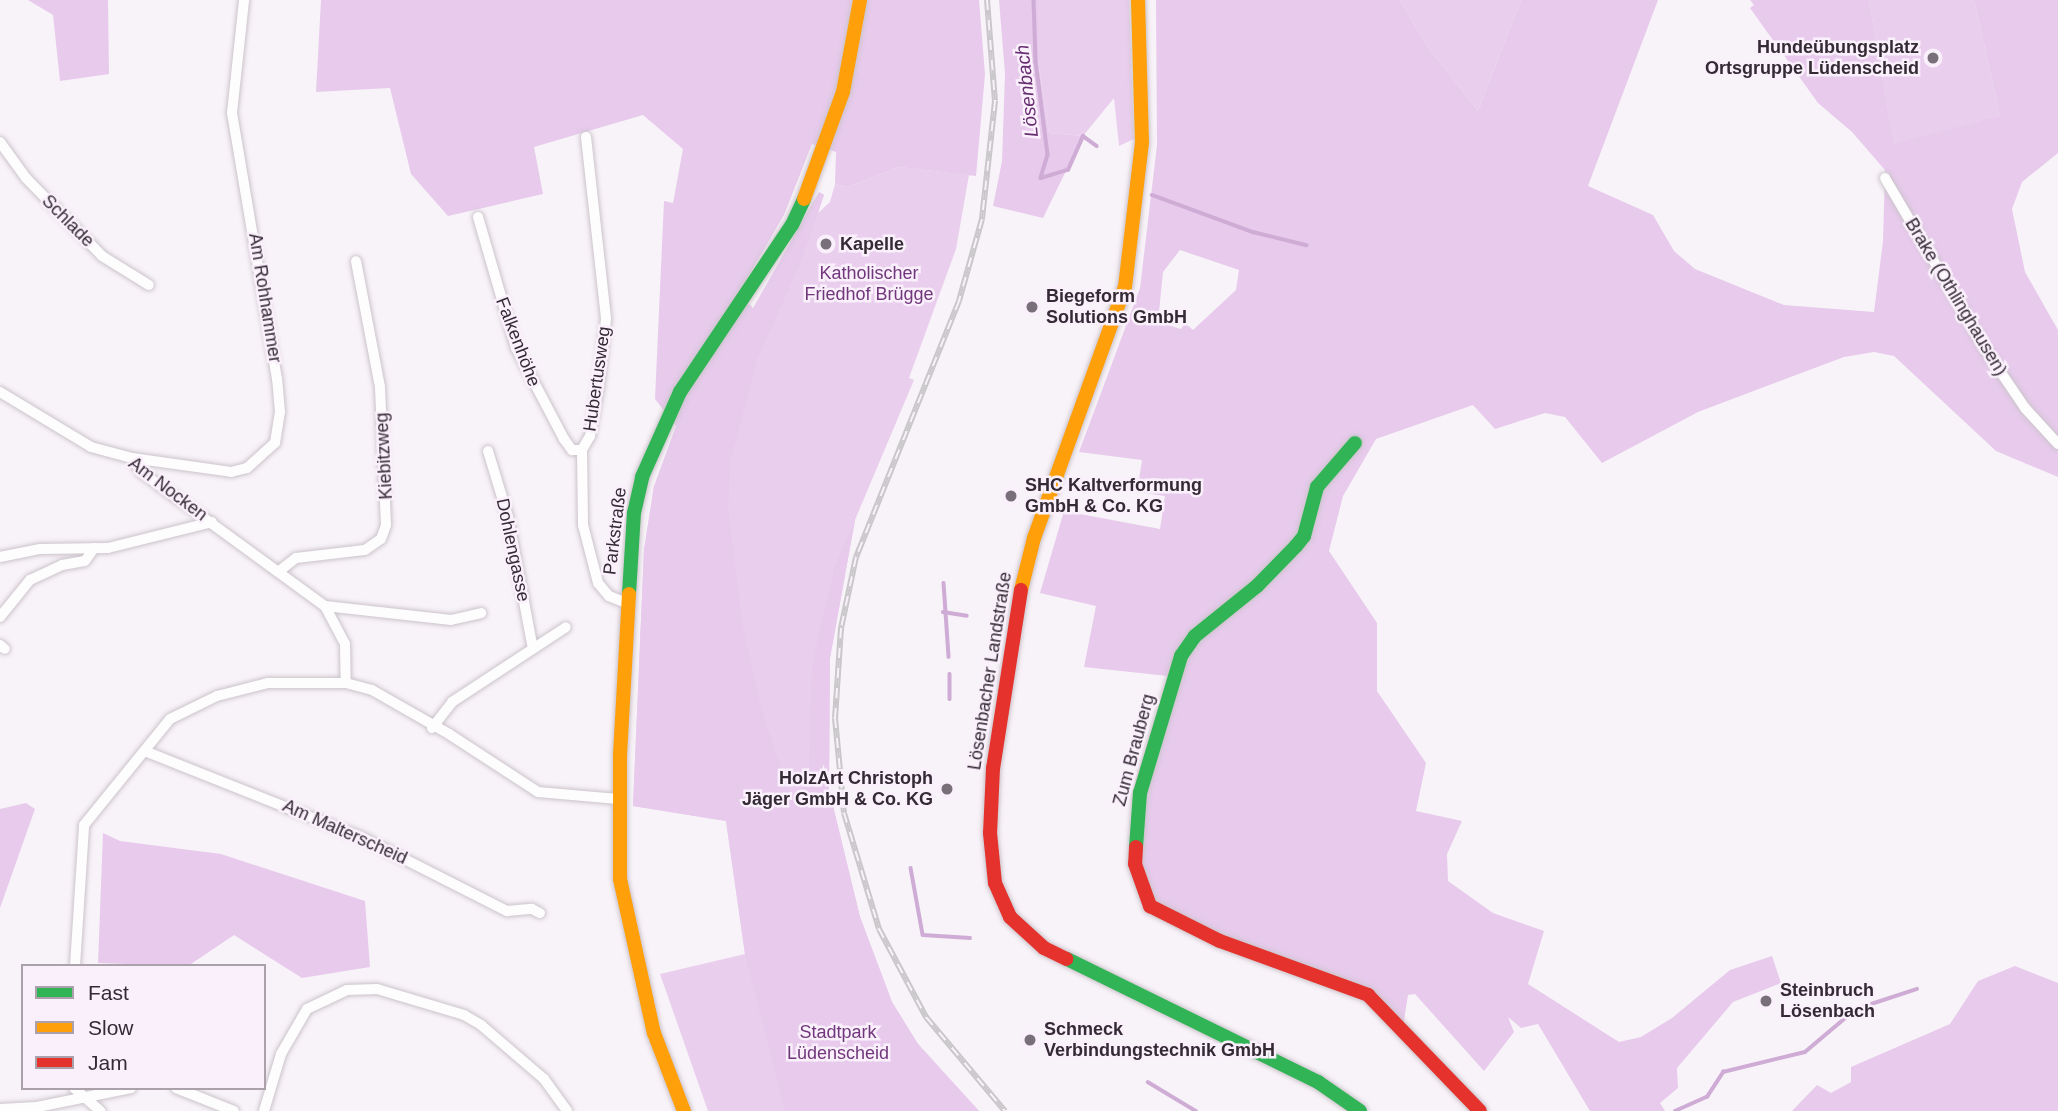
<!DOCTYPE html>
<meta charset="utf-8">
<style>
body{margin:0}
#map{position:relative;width:2058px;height:1111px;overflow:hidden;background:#f8f3f8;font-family:Arial,sans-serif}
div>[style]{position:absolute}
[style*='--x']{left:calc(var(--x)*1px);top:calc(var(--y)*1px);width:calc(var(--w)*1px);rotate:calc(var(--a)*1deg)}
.green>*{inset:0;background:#e9ceed}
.forest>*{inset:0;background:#e7caec}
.stream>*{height:3.5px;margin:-1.75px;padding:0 1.75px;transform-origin:1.75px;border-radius:1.75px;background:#cfacd5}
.roads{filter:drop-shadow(0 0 2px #cbc4cb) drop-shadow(0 0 2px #cbc4cb)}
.street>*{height:10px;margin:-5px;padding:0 5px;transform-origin:5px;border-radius:5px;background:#fefdfe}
.fast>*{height:14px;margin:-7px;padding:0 7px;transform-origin:7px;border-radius:7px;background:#30b455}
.slow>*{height:14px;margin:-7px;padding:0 7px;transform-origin:7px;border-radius:7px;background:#ff9f0a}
.jam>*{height:14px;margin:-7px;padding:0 7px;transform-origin:7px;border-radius:7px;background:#e5322d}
.rail>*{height:6px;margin-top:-3px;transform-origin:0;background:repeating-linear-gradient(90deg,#faf0fb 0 10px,#c9c7c9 0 20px);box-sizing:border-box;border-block:2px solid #c9c7c9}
.dots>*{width:19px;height:19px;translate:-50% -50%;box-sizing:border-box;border:4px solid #faf0fb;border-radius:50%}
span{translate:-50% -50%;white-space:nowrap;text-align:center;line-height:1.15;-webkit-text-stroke:5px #faf0fb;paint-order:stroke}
.poi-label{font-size:18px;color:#332a34;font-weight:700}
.right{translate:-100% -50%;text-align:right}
.left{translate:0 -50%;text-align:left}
.street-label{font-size:18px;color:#332a34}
.park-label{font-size:18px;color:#71377c}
.water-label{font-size:19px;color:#662d71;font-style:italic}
.legend{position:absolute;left:21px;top:964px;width:245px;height:126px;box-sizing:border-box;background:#faf0fb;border:2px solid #aaa1ab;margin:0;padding:9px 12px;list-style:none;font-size:21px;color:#332a34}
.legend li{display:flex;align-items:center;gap:14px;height:35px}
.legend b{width:35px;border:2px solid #aaa1ab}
</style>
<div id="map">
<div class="green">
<div style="clip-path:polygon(1038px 0,1129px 0,1134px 139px,1119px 146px,1114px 98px,1083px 136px,1049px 133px,1038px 61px)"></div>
<div style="clip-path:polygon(1400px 0,1521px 0,1478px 111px,1427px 46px)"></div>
<div style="clip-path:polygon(1869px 0,1974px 0,2000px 115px,1894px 145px)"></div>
<div style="clip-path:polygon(899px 167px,969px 175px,956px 249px,909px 378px,914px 380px,855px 520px,830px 658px,829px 789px,860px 917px,892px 1002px,918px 1044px,979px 1111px,708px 1111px,660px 974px,745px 954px,726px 821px,633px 806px,644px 550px,654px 486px,819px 192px,824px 195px,818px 213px,830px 202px,835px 184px,847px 187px)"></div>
</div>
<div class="forest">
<div style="clip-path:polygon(28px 0,108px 0,109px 74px,60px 81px,53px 15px)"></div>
<div style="clip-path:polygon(321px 0,979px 0,985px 74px,976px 176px,899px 167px,847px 187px,835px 184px,836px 152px,812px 144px,784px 215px,739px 292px,753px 308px,819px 192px,824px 195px,800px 264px,757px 360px,730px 463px,728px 507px,742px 622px,762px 712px,791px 799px,809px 780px,812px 665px,835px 566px,855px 520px,830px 658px,829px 790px,860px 917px,892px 1002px,918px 1044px,979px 1111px,785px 1111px,745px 954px,726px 821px,633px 806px,644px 550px,654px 486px,676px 426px,655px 399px,664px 201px,673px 203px,683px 149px,643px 115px,534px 147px,543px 194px,448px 216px,411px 174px,390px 88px,316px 92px)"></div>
<div style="clip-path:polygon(999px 0,1038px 0,1038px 61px,1049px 133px,1083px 136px,1043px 218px,993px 206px,1002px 161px,1005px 74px)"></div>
<div style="clip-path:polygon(evenodd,1156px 0,1400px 0,1427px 46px,1478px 111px,1521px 0,1658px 0,1588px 186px,1653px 215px,1674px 251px,1695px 269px,1784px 305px,1874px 312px,1883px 241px,1885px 170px,1852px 132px,1818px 103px,1750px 8px,1754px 5px,1750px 0,1869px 0,1894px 144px,2000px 115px,1974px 0,2058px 0,2058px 153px,2022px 182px,2012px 209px,2025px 272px,2058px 330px,2058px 477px,1996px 451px,1894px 356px,1874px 352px,1844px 357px,1698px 412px,1602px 463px,1565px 417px,1545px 413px,1495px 429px,1473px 405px,1376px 439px,1343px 496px,1329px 551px,1377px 623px,1377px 691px,1426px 763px,1416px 811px,1462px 821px,1447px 854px,1448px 881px,1493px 913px,1544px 931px,1528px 984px,1619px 1042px,1641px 1037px,1672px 1018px,1730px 970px,1772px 956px,1781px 983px,1733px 1002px,1677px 1068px,1678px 1088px,1660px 1103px,1665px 1111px,1590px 1111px,1538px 1024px,1521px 1028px,1508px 1017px,1514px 1032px,1484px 1071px,1415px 994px,1408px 995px,1403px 1026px,1387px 1008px,1152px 904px,1145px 893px,1137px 829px,1177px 677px,1084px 667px,1096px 606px,1040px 593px,1064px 511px,1160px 529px,1165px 496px,1137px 492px,1142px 460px,1079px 452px,1140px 288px,1157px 145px,1156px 0,1180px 250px,1239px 270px,1236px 290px,1193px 330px,1185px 323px,1181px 329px,1158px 322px,1163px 272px,1180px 250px)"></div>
<div style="clip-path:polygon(26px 803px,35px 809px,0 908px,0 809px)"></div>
<div style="clip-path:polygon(103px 833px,120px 841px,221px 854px,365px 901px,370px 967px,302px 978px,234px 935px,188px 966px,98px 963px)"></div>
<div style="clip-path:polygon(2015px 966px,2058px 983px,2058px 1111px,1792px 1111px,1817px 1085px,1831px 1093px,1851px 1082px,1851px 1067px,1950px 1024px,1978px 981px)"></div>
</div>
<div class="stream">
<div style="--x:1034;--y:0;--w:61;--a:88.1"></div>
<div style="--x:1036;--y:61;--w:95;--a:82.7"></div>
<div style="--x:1048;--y:155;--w:24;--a:107"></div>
<div style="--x:1041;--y:178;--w:28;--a:-17"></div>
<div style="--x:1068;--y:170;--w:37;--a:-66"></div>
<div style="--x:1083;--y:136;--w:17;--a:36"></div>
<div style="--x:1152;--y:195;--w:108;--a:20.1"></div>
<div style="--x:1253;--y:232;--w:55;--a:13.8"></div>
<div style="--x:944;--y:583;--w:74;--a:86.1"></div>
<div style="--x:943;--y:612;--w:24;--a:9"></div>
<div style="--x:950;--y:674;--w:25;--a:90"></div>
<div style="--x:911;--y:868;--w:68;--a:79.8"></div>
<div style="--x:923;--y:935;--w:47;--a:3.7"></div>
<div style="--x:1148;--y:1082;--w:56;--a:31.1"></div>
<div style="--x:1675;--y:1111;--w:35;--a:-24"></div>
<div style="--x:1707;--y:1097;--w:30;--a:-57"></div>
<div style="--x:1723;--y:1072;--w:84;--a:-13.7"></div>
<div style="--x:1805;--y:1052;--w:67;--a:-40.1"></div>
<div style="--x:1856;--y:1009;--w:64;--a:-18.2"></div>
</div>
<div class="roads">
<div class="street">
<div style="--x:586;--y:137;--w:183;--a:83.7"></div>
<div style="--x:606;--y:319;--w:66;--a:96.1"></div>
<div style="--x:599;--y:385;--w:52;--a:100"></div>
<div style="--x:590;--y:436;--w:16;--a:120"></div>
<div style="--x:582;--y:450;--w:75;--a:89.2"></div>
<div style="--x:583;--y:525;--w:60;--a:75.5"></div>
<div style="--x:598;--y:583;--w:17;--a:50"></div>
<div style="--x:609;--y:596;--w:18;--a:22"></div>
<div style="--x:0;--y:142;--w:44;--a:54.2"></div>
<div style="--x:26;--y:178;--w:109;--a:45.7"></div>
<div style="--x:102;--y:256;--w:55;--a:31.7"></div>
<div style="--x:1885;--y:178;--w:202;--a:59.6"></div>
<div style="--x:1987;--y:352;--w:68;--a:55.8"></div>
<div style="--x:2025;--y:408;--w:49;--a:47.5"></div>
<div style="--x:478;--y:217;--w:136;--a:73.8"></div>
<div style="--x:516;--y:348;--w:103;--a:62.2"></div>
<div style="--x:564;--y:439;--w:14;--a:54"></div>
<div style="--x:572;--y:450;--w:10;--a:0"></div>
<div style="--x:0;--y:392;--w:106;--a:31.1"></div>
<div style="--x:91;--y:447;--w:42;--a:15"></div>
<div style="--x:132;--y:458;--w:17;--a:57"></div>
<div style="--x:141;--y:472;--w:228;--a:36.1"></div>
<div style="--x:325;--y:606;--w:43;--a:62.2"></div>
<div style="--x:345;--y:644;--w:39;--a:89"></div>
<div style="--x:488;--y:451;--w:69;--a:73.1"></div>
<div style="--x:508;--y:517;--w:134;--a:79.3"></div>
<div style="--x:132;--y:458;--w:100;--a:8"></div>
<div style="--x:231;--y:472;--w:16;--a:-14"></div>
<div style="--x:247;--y:468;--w:38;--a:-42"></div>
<div style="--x:275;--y:443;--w:31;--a:-81"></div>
<div style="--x:280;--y:412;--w:33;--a:-95"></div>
<div style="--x:277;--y:379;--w:270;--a:-99.6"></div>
<div style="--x:232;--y:113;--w:114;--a:-83.9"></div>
<div style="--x:0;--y:557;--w:41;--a:-11.3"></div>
<div style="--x:40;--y:549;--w:68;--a:-0.8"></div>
<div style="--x:108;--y:548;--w:107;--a:-14"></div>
<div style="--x:278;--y:572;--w:23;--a:-38"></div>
<div style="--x:296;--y:558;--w:69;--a:-6.6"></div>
<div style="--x:365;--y:550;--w:19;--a:-35"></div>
<div style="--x:381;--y:539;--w:15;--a:-70"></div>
<div style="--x:386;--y:525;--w:138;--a:-92.5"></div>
<div style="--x:380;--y:387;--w:128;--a:-100.8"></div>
<div style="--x:325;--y:606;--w:127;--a:6.3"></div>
<div style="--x:451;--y:620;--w:31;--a:-13"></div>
<div style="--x:0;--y:617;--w:48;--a:-51"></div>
<div style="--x:30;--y:580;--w:35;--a:-25"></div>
<div style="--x:62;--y:565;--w:23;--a:-10"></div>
<div style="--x:85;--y:561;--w:16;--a:-55"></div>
<div style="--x:0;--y:645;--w:6;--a:39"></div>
<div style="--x:432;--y:728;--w:33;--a:-52"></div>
<div style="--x:452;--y:702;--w:136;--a:-33.3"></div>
<div style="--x:147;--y:752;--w:230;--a:21.7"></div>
<div style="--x:361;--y:837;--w:164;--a:26.9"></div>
<div style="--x:507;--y:911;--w:25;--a:-5"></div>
<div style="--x:532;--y:909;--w:9;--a:27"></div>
<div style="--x:75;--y:966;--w:141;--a:-86.3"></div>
<div style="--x:84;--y:825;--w:136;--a:-50.9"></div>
<div style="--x:170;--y:719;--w:52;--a:-26.1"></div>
<div style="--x:217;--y:696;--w:53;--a:-14.3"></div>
<div style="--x:268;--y:683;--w:78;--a:0"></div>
<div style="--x:346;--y:683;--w:27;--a:15"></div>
<div style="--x:372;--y:690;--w:89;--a:29.7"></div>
<div style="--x:449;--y:734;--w:106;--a:33.1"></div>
<div style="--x:538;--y:792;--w:80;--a:5"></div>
<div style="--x:74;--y:1088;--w:35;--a:41"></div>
<div style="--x:176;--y:1088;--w:62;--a:21.6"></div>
<div style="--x:0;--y:1109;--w:37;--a:-3"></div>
<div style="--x:37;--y:1107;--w:96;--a:-11.4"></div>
<div style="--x:264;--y:1111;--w:59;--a:-73.4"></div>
<div style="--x:281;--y:1054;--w:52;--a:-60"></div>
<div style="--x:307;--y:1009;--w:44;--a:-25.4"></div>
<div style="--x:347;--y:990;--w:30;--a:-2"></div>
<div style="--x:377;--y:989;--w:91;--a:16.6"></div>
<div style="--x:464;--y:1015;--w:20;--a:30"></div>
<div style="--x:481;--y:1025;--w:83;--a:40.6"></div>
<div style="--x:544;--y:1079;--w:39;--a:54"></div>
</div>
<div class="fast">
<div style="--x:629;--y:594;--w:81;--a:-86.5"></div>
<div style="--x:634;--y:513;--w:37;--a:-77"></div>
<div style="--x:642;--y:477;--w:93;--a:-65.9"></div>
<div style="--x:680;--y:392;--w:201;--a:-56.2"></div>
<div style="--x:792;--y:225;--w:29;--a:-65"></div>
<div style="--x:1136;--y:847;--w:54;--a:-85.8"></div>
<div style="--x:1140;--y:793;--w:143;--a:-73.3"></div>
<div style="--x:1181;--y:656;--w:24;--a:-55"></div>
<div style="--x:1195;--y:636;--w:80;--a:-38.9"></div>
<div style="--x:1257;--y:586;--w:56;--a:-45.7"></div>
<div style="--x:1296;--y:546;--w:13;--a:-51"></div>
<div style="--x:1304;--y:536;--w:51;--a:-75.1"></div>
<div style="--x:1317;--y:487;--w:58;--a:-49.2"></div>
<div style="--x:1067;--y:959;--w:280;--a:26.1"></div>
<div style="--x:1318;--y:1082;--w:51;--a:34.6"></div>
</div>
<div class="slow">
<div style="--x:804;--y:199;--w:114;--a:-70"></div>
<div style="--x:843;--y:92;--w:94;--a:-79.5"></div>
<div style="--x:1021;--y:590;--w:54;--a:-76"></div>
<div style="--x:1034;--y:538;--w:267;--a:-70.1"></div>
<div style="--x:1125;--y:287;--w:145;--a:-83.3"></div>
<div style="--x:1142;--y:143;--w:143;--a:-91.6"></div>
<div style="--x:629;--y:594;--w:163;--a:93.2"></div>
<div style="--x:620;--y:757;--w:122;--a:90"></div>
<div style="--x:620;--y:879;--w:158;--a:77.6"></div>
<div style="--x:654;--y:1033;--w:84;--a:69"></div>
</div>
<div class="jam">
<div style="--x:1021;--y:590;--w:180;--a:98.9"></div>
<div style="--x:993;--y:768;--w:65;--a:92.6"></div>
<div style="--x:990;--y:833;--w:50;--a:84.3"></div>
<div style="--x:995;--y:883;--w:37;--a:66"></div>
<div style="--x:1010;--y:917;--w:46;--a:42.4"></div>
<div style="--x:1044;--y:948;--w:25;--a:26"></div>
<div style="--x:1136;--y:847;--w:17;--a:93"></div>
<div style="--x:1135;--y:864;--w:45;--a:70.3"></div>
<div style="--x:1150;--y:906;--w:78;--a:26.6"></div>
<div style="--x:1220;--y:941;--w:158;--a:20"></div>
<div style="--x:1368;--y:995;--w:161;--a:46"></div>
</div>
</div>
<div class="rail">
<div style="--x:987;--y:0;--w:101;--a:85.5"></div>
<div style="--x:995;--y:101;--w:119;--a:96.3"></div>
<div style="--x:982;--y:219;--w:85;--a:105.7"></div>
<div style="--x:959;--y:301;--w:276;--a:111.9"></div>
<div style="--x:856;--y:557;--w:73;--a:101.9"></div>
<div style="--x:841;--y:628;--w:90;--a:93.8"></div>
<div style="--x:835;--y:718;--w:95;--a:84.6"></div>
<div style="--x:844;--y:813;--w:121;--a:73.2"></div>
<div style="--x:879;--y:929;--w:100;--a:61.9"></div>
<div style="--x:926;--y:1017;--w:123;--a:50"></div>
</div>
<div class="dots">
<div style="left:1933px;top:58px;background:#787079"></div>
<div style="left:826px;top:244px;background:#787079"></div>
<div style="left:1032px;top:307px;background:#787079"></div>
<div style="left:1011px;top:496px;background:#787079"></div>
<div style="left:947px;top:789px;background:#787079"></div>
<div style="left:1766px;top:1001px;background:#787079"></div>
<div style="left:1030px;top:1040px;background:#787079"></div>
</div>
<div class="poi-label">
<span class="right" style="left:1919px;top:58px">Hundeübungsplatz<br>Ortsgruppe Lüdenscheid</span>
<span class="left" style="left:840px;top:244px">Kapelle</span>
<span class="left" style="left:1046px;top:307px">Biegeform<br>Solutions GmbH</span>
<span class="left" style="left:1025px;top:496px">SHC Kaltverformung<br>GmbH &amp; Co. KG</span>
<span class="right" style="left:933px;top:789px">HolzArt Christoph<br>Jäger GmbH &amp; Co. KG</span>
<span class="left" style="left:1780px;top:1001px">Steinbruch<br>Lösenbach</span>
<span class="left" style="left:1044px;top:1040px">Schmeck<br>Verbindungstechnik GmbH</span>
</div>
<div class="street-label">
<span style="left:68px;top:221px;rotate:45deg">Schlade</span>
<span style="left:1956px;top:297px;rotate:59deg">Brake (Othlinghausen)</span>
<span style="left:265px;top:298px;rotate:81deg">Am Rohhammer</span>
<span style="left:518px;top:342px;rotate:69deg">Falkenhöhe</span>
<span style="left:597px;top:379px;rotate:-82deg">Hubertusweg</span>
<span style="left:384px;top:456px;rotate:-93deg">Kiebitzweg</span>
<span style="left:168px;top:489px;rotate:37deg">Am Nocken</span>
<span style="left:615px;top:531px;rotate:-83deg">Parkstraße</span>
<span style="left:513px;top:550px;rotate:78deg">Dohlengasse</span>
<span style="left:990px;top:671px;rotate:-81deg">Lösenbacher Landstraße</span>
<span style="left:1134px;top:750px;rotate:-75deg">Zum Brauberg</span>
<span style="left:345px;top:832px;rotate:24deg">Am Malterscheid</span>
</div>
<div class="park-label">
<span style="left:869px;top:284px">Katholischer<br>Friedhof Brügge</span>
<span style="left:838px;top:1043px">Stadtpark<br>Lüdenscheid</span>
</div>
<div class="water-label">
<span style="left:1027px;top:91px;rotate:-96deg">Lösenbach</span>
</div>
<ul class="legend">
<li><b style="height:9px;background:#30b455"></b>Fast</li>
<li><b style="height:9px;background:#ff9f0a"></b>Slow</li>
<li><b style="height:9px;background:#e5322d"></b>Jam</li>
</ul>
</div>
